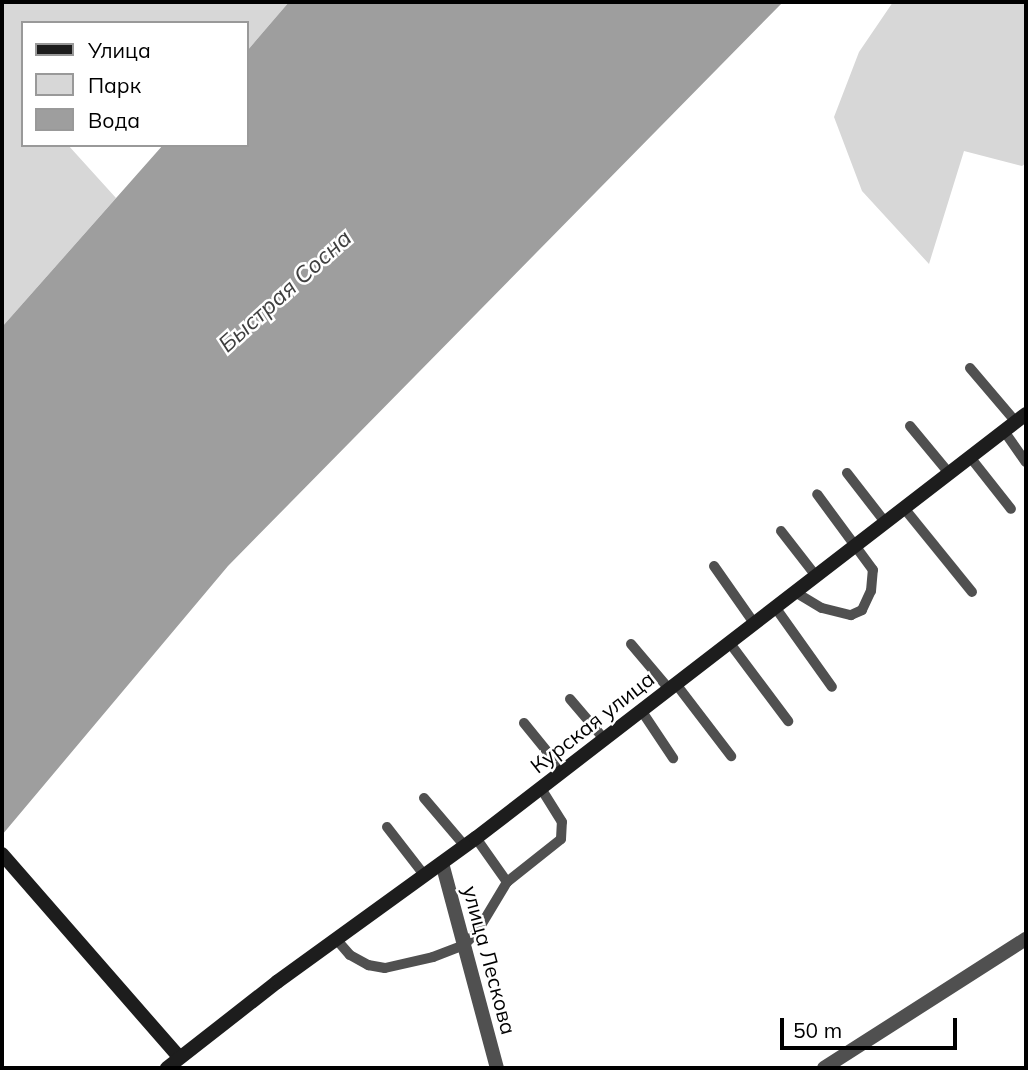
<!DOCTYPE html>
<meta charset="utf-8">
<style>
body{margin:0}
#map{position:relative;width:1028px;height:1070px;overflow:hidden;background:#fff;font-family:Mulish,sans-serif}
div>[style]{position:absolute}
[style*='--x']{left:calc(var(--x)*1px);top:calc(var(--y)*1px);width:calc(var(--w)*1px);rotate:calc(var(--a)*1deg)}
.green>*{inset:0;background:#d7d7d7}
.water>*{inset:0;background:#9e9e9e}
.lane>*{height:10px;margin:-5px;padding:0 5px;transform-origin:5px;border-radius:5px;background:#505050}
.street>*{height:14px;margin:-7px;padding:0 7px;transform-origin:7px;border-radius:7px;background:#505050}
.secondary>*{height:14px;margin:-7px;padding:0 7px;transform-origin:7px;border-radius:7px;background:#1d1d1d}
span{translate:-50% -50%;white-space:nowrap;text-align:center;line-height:1.15;-webkit-text-stroke:5px #fff;paint-order:stroke}
.street-label{font-size:21px;color:#000}
.water-label{font-size:23px;color:#3f3f3f;font-style:italic}
.frame{position:absolute;inset:0;border:4px solid #000;pointer-events:none}
.legend{position:absolute;left:21px;top:21px;width:228px;height:126px;box-sizing:border-box;background:#fff;border:2px solid #999;margin:0;padding:9px 12px;list-style:none;font-size:21px;color:#000}
.legend li{display:flex;align-items:center;gap:14px;height:35px}
.legend b{width:35px;border:2px solid #999}
.scale{position:absolute;left:780px;top:1018px;width:177px;height:32px;box-sizing:border-box;border:4px solid #000;border-top:0;padding-left:9px;font-size:21px;line-height:24px;white-space:nowrap;color:#000;-webkit-text-stroke:5px #fff;paint-order:stroke}
</style>
<div id="map">
<div class="green">
<div style="clip-path:polygon(2px 2px,289px 2px,247px 51px,247px 23px,23px 23px,23px 145px,68px 145px,116px 198px,2px 327px)"></div>
<div style="clip-path:polygon(893px 2px,1026px 2px,1026px 163px,1022px 166px,964px 151px,929px 264px,862px 191px,834px 117px,859px 52px)"></div>
</div>
<div class="water">
<div style="clip-path:polygon(289px 2px,783px 2px,228px 566px,2px 835px,2px 327px,163px 145px,247px 145px,247px 51px)"></div>
</div>
<div class="lane">
<div style="--x:970;--y:368;--w:71;--a:49.6"></div>
<div style="--x:910;--y:426;--w:61;--a:50.3"></div>
<div style="--x:1004;--y:431;--w:38;--a:55"></div>
<div style="--x:970;--y:457;--w:66;--a:51.7"></div>
<div style="--x:847;--y:473;--w:62;--a:52.2"></div>
<div style="--x:904;--y:508;--w:108;--a:51"></div>
<div style="--x:781;--y:531;--w:57;--a:52.1"></div>
<div style="--x:714;--y:566;--w:70;--a:54.9"></div>
<div style="--x:795;--y:592;--w:31;--a:31"></div>
<div style="--x:822;--y:608;--w:30;--a:14"></div>
<div style="--x:851;--y:615;--w:12;--a:-24"></div>
<div style="--x:862;--y:610;--w:21;--a:-65"></div>
<div style="--x:871;--y:591;--w:21;--a:-85"></div>
<div style="--x:873;--y:570;--w:94;--a:-126.4"></div>
<div style="--x:775;--y:607;--w:98;--a:54.5"></div>
<div style="--x:729;--y:642;--w:99;--a:53.2"></div>
<div style="--x:631;--y:644;--w:59;--a:49.8"></div>
<div style="--x:676;--y:684;--w:91;--a:52.6"></div>
<div style="--x:570;--y:699;--w:52;--a:49.6"></div>
<div style="--x:641;--y:710;--w:58;--a:56.3"></div>
<div style="--x:524;--y:723;--w:62;--a:50.9"></div>
<div style="--x:424;--y:798;--w:63;--a:49.5"></div>
<div style="--x:387;--y:827;--w:62;--a:52.2"></div>
<div style="--x:476;--y:838;--w:54;--a:54.8"></div>
<div style="--x:507;--y:882;--w:69;--a:-38.5"></div>
<div style="--x:561;--y:839;--w:17;--a:-87"></div>
<div style="--x:562;--y:822;--w:40;--a:-122"></div>
<div style="--x:336;--y:939;--w:21;--a:49"></div>
<div style="--x:350;--y:955;--w:21;--a:29"></div>
<div style="--x:368;--y:965;--w:17;--a:10"></div>
<div style="--x:385;--y:968;--w:49;--a:-12.9"></div>
<div style="--x:433;--y:957;--w:33;--a:-21"></div>
<div style="--x:464;--y:945;--w:18;--a:-45"></div>
<div style="--x:477;--y:932;--w:58;--a:-59"></div>
</div>
<div class="street">
<div style="--x:442;--y:863;--w:212;--a:75"></div>
<div style="--x:824;--y:1068;--w:240;--a:-32.6"></div>
</div>
<div class="secondary">
<div style="--x:2;--y:854;--w:269;--a:48.9"></div>
<div style="--x:167;--y:1068;--w:140;--a:-38"></div>
<div style="--x:277;--y:982;--w:246;--a:-35.9"></div>
<div style="--x:476;--y:838;--w:694;--a:-37.63"></div>
</div>
<div class="street-label">
<span style="left:592px;top:722px;rotate:-38deg">Курская улица</span>
<span style="left:490px;top:960px;rotate:75deg">улица Лескова</span>
</div>
<div class="water-label">
<span style="left:285px;top:291px;rotate:-42deg">Быстрая Сосна</span>
</div>
<div class="frame"></div>
<ul class="legend">
<li><b style="height:9px;background:#1d1d1d"></b>Улица</li>
<li><b style="height:19px;background:#d7d7d7"></b>Парк</li>
<li><b style="height:19px;background:#9e9e9e"></b>Вода</li>
</ul>
<div class="scale">50 m</div>
</div>
